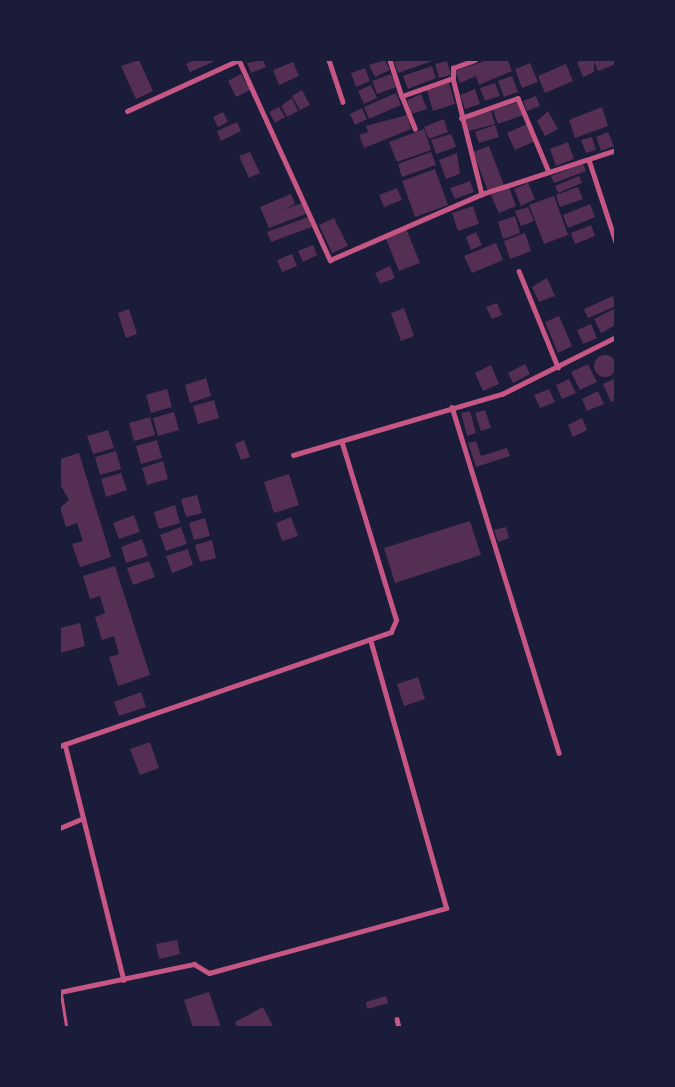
<!DOCTYPE html>
<style>
body{margin:0}
#map{position:relative;width:675px;height:1087px;overflow:hidden;background:#1b1b3a;font-family:"Archivo Narrow",sans-serif}
div>[style]{position:absolute}
[style*='--x']{left:calc(var(--x)*1px);top:calc(var(--y)*1px);width:calc(var(--w)*1px);rotate:calc(var(--a)*1deg)}
.building>*{inset:0;background:#542f53}
.round{border-radius:50%}
.service>*{height:2.5px;margin:-1.25px;padding:0 1.25px;transform-origin:1.25px;border-radius:1.25px;background:#c65784}
.minor>*{height:4.5px;margin:-2.25px;padding:0 2.25px;transform-origin:2.25px;border-radius:2.25px;background:#c65784}
span{translate:-50% -50%;white-space:nowrap;text-align:center;line-height:1.15;-webkit-text-stroke:7px #1b1b3a;paint-order:stroke}
.frame{position:absolute;inset:0;border:61px solid #1b1b3a;pointer-events:none}
</style>
<div id="map">
<div class="building">
<div style="clip-path:polygon(139px 60px,153px 91px,136px 99px,121px 66px)"></div>
<div style="clip-path:polygon(195px 60px,212px 60px,213px 62px,190px 72px,186px 64px)"></div>
<div style="clip-path:polygon(263px 60px,266px 67px,251px 73px,247px 63px)"></div>
<div style="clip-path:polygon(385px 60px,390px 70px,375px 77px,369px 65px)"></div>
<div style="clip-path:polygon(402px 60px,435px 60px,398px 73px,394px 62px)"></div>
<div style="clip-path:polygon(487px 60px,508px 61px,512px 71px,479px 85px,476px 76px,460px 83px,455px 71px)"></div>
<div style="clip-path:polygon(583px 60px,616px 60px,616px 64px,598px 71px,594px 61px,594px 72px,583px 77px,577px 62px)"></div>
<div style="clip-path:polygon(447px 61px,451px 75px,439px 78px,435px 64px)"></div>
<div style="clip-path:polygon(293px 62px,299px 76px,279px 85px,273px 70px)"></div>
<div style="clip-path:polygon(530px 63px,538px 82px,522px 88px,515px 69px)"></div>
<div style="clip-path:polygon(566px 64px,573px 81px,545px 93px,538px 76px)"></div>
<div style="clip-path:polygon(432px 66px,436px 78px,408px 89px,403px 76px)"></div>
<div style="clip-path:polygon(365px 68px,370px 81px,356px 87px,351px 73px)"></div>
<div style="clip-path:polygon(241px 74px,250px 90px,236px 97px,228px 81px)"></div>
<div style="clip-path:polygon(391px 74px,396px 87px,377px 94px,372px 81px)"></div>
<div style="clip-path:polygon(512px 76px,518px 92px,504px 97px,498px 81px)"></div>
<div style="clip-path:polygon(449px 83px,455px 104px,433px 111px,427px 90px)"></div>
<div style="clip-path:polygon(495px 83px,500px 96px,485px 101px,480px 88px)"></div>
<div style="clip-path:polygon(371px 85px,377px 98px,364px 104px,358px 91px)"></div>
<div style="clip-path:polygon(475px 89px,480px 104px,465px 109px,460px 95px)"></div>
<div style="clip-path:polygon(302px 90px,310px 105px,300px 110px,292px 96px)"></div>
<div style="clip-path:polygon(396px 93px,401px 105px,369px 119px,364px 107px)"></div>
<div style="clip-path:polygon(421px 94px,427px 109px,412px 114px,407px 100px)"></div>
<div style="clip-path:polygon(536px 96px,540px 106px,527px 111px,523px 101px)"></div>
<div style="clip-path:polygon(292px 98px,298px 111px,287px 117px,281px 106px)"></div>
<div style="clip-path:polygon(518px 102px,523px 115px,498px 124px,493px 110px)"></div>
<div style="clip-path:polygon(279px 107px,285px 117px,275px 123px,269px 112px)"></div>
<div style="clip-path:polygon(602px 107px,608px 126px,575px 138px,569px 120px)"></div>
<div style="clip-path:polygon(362px 108px,367px 119px,355px 125px,350px 114px)"></div>
<div style="clip-path:polygon(491px 111px,495px 124px,469px 131px,466px 118px)"></div>
<div style="clip-path:polygon(548px 111px,558px 129px,545px 136px,537px 121px)"></div>
<div style="clip-path:polygon(223px 112px,228px 122px,218px 127px,213px 117px)"></div>
<div style="clip-path:polygon(407px 115px,411px 129px,364px 148px,359px 135px,368px 132px,366px 126px)"></div>
<div style="clip-path:polygon(444px 119px,448px 132px,429px 139px,424px 127px)"></div>
<div style="clip-path:polygon(237px 122px,241px 131px,221px 141px,217px 131px)"></div>
<div style="clip-path:polygon(527px 124px,535px 141px,515px 150px,507px 133px)"></div>
<div style="clip-path:polygon(495px 125px,499px 137px,479px 143px,475px 132px)"></div>
<div style="clip-path:polygon(424px 129px,431px 150px,397px 162px,389px 142px)"></div>
<div style="clip-path:polygon(608px 132px,614px 146px,601px 151px,596px 137px)"></div>
<div style="clip-path:polygon(451px 134px,456px 147px,436px 154px,431px 140px)"></div>
<div style="clip-path:polygon(592px 137px,596px 150px,586px 153px,581px 140px)"></div>
<div style="clip-path:polygon(568px 142px,574px 159px,556px 166px,550px 149px)"></div>
<div style="clip-path:polygon(489px 146px,504px 185px,488px 191px,473px 152px)"></div>
<div style="clip-path:polygon(250px 152px,260px 173px,249px 178px,239px 156px)"></div>
<div style="clip-path:polygon(431px 152px,436px 165px,402px 177px,398px 164px)"></div>
<div style="clip-path:polygon(457px 153px,460px 174px,446px 179px,439px 160px)"></div>
<div style="clip-path:polygon(583px 164px,586px 171px,554px 183px,551px 176px)"></div>
<div style="clip-path:polygon(435px 169px,448px 205px,415px 217px,402px 181px)"></div>
<div style="clip-path:polygon(579px 176px,582px 183px,558px 193px,555px 186px)"></div>
<div style="clip-path:polygon(470px 181px,474px 192px,455px 199px,450px 188px)"></div>
<div style="clip-path:polygon(528px 183px,535px 199px,521px 206px,514px 189px)"></div>
<div style="clip-path:polygon(509px 187px,516px 206px,499px 213px,491px 195px)"></div>
<div style="clip-path:polygon(578px 187px,583px 199px,560px 207px,556px 195px)"></div>
<div style="clip-path:polygon(397px 188px,402px 200px,384px 207px,379px 195px)"></div>
<div style="clip-path:polygon(291px 194px,295px 204px,282px 210px,302px 203px,306px 214px,269px 228px,260px 207px)"></div>
<div style="clip-path:polygon(554px 196px,568px 235px,544px 244px,529px 205px)"></div>
<div style="clip-path:polygon(590px 204px,595px 217px,568px 228px,563px 215px)"></div>
<div style="clip-path:polygon(473px 206px,479px 224px,458px 231px,452px 213px)"></div>
<div style="clip-path:polygon(528px 207px,534px 221px,521px 226px,515px 211px)"></div>
<div style="clip-path:polygon(515px 216px,520px 233px,503px 239px,498px 222px)"></div>
<div style="clip-path:polygon(308px 217px,312px 227px,271px 242px,267px 232px)"></div>
<div style="clip-path:polygon(334px 218px,348px 246px,332px 253px,319px 225px)"></div>
<div style="clip-path:polygon(591px 225px,595px 236px,575px 244px,571px 233px)"></div>
<div style="clip-path:polygon(406px 228px,420px 263px,399px 271px,385px 236px)"></div>
<div style="clip-path:polygon(476px 232px,482px 245px,471px 250px,466px 237px)"></div>
<div style="clip-path:polygon(525px 233px,531px 251px,510px 259px,504px 241px)"></div>
<div style="clip-path:polygon(496px 243px,503px 260px,472px 273px,464px 256px)"></div>
<div style="clip-path:polygon(313px 245px,317px 255px,303px 262px,298px 251px)"></div>
<div style="clip-path:polygon(292px 254px,297px 266px,282px 272px,277px 260px)"></div>
<div style="clip-path:polygon(390px 266px,395px 278px,380px 284px,375px 273px)"></div>
<div style="clip-path:polygon(547px 278px,555px 296px,539px 302px,532px 287px)"></div>
<div style="clip-path:polygon(613px 296px,616px 306px,588px 318px,584px 309px)"></div>
<div style="clip-path:polygon(497px 303px,502px 315px,492px 319px,486px 307px)"></div>
<div style="clip-path:polygon(404px 308px,414px 336px,401px 341px,391px 313px)"></div>
<div style="clip-path:polygon(616px 308px,616px 325px,601px 333px,594px 319px)"></div>
<div style="clip-path:polygon(129px 309px,137px 334px,126px 338px,118px 313px)"></div>
<div style="clip-path:polygon(559px 316px,572px 346px,558px 353px,545px 322px)"></div>
<div style="clip-path:polygon(591px 324px,597px 338px,583px 344px,577px 330px)"></div>
<div class="round" style="left:594px;top:355px;width:22px;height:22px"></div>
<div style="clip-path:polygon(525px 364px,530px 374px,513px 383px,508px 373px)"></div>
<div style="clip-path:polygon(588px 364px,597px 382px,580px 390px,571px 372px)"></div>
<div style="clip-path:polygon(491px 365px,499px 384px,483px 391px,475px 373px)"></div>
<div style="clip-path:polygon(206px 378px,211px 396px,190px 403px,185px 385px)"></div>
<div style="clip-path:polygon(616px 378px,616px 400px,611px 402px,603px 384px)"></div>
<div style="clip-path:polygon(569px 379px,576px 393px,562px 399px,556px 385px)"></div>
<div style="clip-path:polygon(167px 389px,172px 407px,151px 413px,146px 395px)"></div>
<div style="clip-path:polygon(549px 389px,555px 402px,540px 408px,534px 395px)"></div>
<div style="clip-path:polygon(598px 391px,604px 404px,587px 411px,582px 399px)"></div>
<div style="clip-path:polygon(214px 400px,219px 418px,198px 424px,193px 406px)"></div>
<div style="clip-path:polygon(485px 410px,491px 428px,481px 431px,475px 413px)"></div>
<div style="clip-path:polygon(470px 411px,476px 433px,467px 436px,461px 413px)"></div>
<div style="clip-path:polygon(174px 412px,179px 430px,158px 436px,153px 418px)"></div>
<div style="clip-path:polygon(150px 417px,155px 435px,134px 441px,129px 423px)"></div>
<div style="clip-path:polygon(582px 418px,587px 430px,573px 437px,568px 425px)"></div>
<div style="clip-path:polygon(108px 430px,114px 448px,93px 454px,87px 436px)"></div>
<div style="clip-path:polygon(157px 440px,162px 458px,141px 464px,136px 446px)"></div>
<div style="clip-path:polygon(244px 440px,250px 457px,241px 460px,235px 444px)"></div>
<div style="clip-path:polygon(476px 441px,481px 456px,507px 448px,510px 456px,476px 467px,468px 443px)"></div>
<div style="clip-path:polygon(116px 451px,121px 469px,100px 475px,95px 457px)"></div>
<div style="clip-path:polygon(79px 453px,111px 557px,80px 567px,72px 544px,83px 541px,77px 523px,66px 527px,60px 508px,69px 500px,60px 484px,60px 459px)"></div>
<div style="clip-path:polygon(163px 461px,168px 479px,147px 485px,142px 468px)"></div>
<div style="clip-path:polygon(121px 473px,127px 490px,106px 497px,101px 479px)"></div>
<div style="clip-path:polygon(289px 474px,299px 505px,274px 513px,264px 482px)"></div>
<div style="clip-path:polygon(197px 495px,202px 513px,186px 517px,181px 499px)"></div>
<div style="clip-path:polygon(175px 505px,180px 523px,159px 529px,154px 512px)"></div>
<div style="clip-path:polygon(134px 515px,140px 532px,119px 539px,113px 523px)"></div>
<div style="clip-path:polygon(291px 517px,298px 536px,282px 541px,276px 523px)"></div>
<div style="clip-path:polygon(205px 518px,210px 536px,194px 540px,189px 523px)"></div>
<div style="clip-path:polygon(470px 521px,481px 555px,395px 583px,384px 548px)"></div>
<div style="clip-path:polygon(181px 527px,187px 544px,166px 551px,160px 535px)"></div>
<div style="clip-path:polygon(506px 527px,509px 538px,498px 542px,494px 530px)"></div>
<div style="clip-path:polygon(142px 539px,148px 556px,126px 563px,121px 547px)"></div>
<div style="clip-path:polygon(212px 540px,216px 558px,200px 562px,195px 545px)"></div>
<div style="clip-path:polygon(188px 549px,193px 565px,172px 573px,166px 556px)"></div>
<div style="clip-path:polygon(149px 561px,155px 577px,133px 585px,127px 568px)"></div>
<div style="clip-path:polygon(115px 566px,150px 675px,118px 686px,109px 657px,119px 654px,114px 636px,102px 640px,95px 617px,105px 613px,100px 596px,90px 599px,83px 576px)"></div>
<div style="clip-path:polygon(80px 623px,85px 646px,60px 653px,60px 628px)"></div>
<div style="clip-path:polygon(418px 677px,425px 699px,404px 706px,397px 684px)"></div>
<div style="clip-path:polygon(141px 692px,146px 707px,119px 716px,114px 702px)"></div>
<div style="clip-path:polygon(150px 742px,159px 768px,140px 775px,130px 749px)"></div>
<div style="clip-path:polygon(177px 940px,180px 954px,159px 959px,156px 944px)"></div>
<div style="clip-path:polygon(209px 992px,221px 1027px,193px 1028px,184px 1000px)"></div>
<div style="clip-path:polygon(386px 996px,388px 1003px,367px 1009px,366px 1002px)"></div>
<div style="clip-path:polygon(263px 1007px,274px 1028px,238px 1028px,235px 1022px)"></div>
</div>
<div class="service">
<div style="--x:61;--y:991;--w:37;--a:81"></div>
</div>
<div class="minor">
<div style="--x:329;--y:60;--w:44;--a:71.6"></div>
<div style="--x:390;--y:60;--w:38;--a:72"></div>
<div style="--x:402;--y:96;--w:54;--a:-19.4"></div>
<div style="--x:453;--y:78;--w:10;--a:-90"></div>
<div style="--x:453;--y:68;--w:23;--a:-20"></div>
<div style="--x:453;--y:78;--w:120;--a:76"></div>
<div style="--x:402;--y:96;--w:35;--a:68"></div>
<div style="--x:127;--y:111;--w:123;--a:-24.5"></div>
<div style="--x:239;--y:60;--w:220;--a:65.5"></div>
<div style="--x:330;--y:260;--w:166;--a:-23.5"></div>
<div style="--x:482;--y:194;--w:141;--a:-18.2"></div>
<div style="--x:461;--y:118;--w:60;--a:-19.3"></div>
<div style="--x:518;--y:98;--w:80;--a:67.3"></div>
<div style="--x:589;--y:160;--w:86;--a:71.8"></div>
<div style="--x:519;--y:271;--w:104;--a:67.9"></div>
<div style="--x:452;--y:407;--w:362;--a:72.8"></div>
<div style="--x:293;--y:455;--w:218;--a:-16.3"></div>
<div style="--x:502;--y:394;--w:127;--a:-26.6"></div>
<div style="--x:65;--y:744;--w:243;--a:76"></div>
<div style="--x:60;--y:746;--w:350;--a:-19"></div>
<div style="--x:391;--y:632;--w:13;--a:-67"></div>
<div style="--x:396;--y:620;--w:185;--a:-107"></div>
<div style="--x:60;--y:828;--w:25;--a:-23"></div>
<div style="--x:60;--y:992;--w:137;--a:-11.8"></div>
<div style="--x:194;--y:964;--w:17;--a:31"></div>
<div style="--x:209;--y:973;--w:246;--a:-15.3"></div>
<div style="--x:446;--y:908;--w:279;--a:-105.8"></div>
<div style="--x:397;--y:1019;--w:9;--a:77"></div>
</div>
<div class="frame"></div>
</div>
